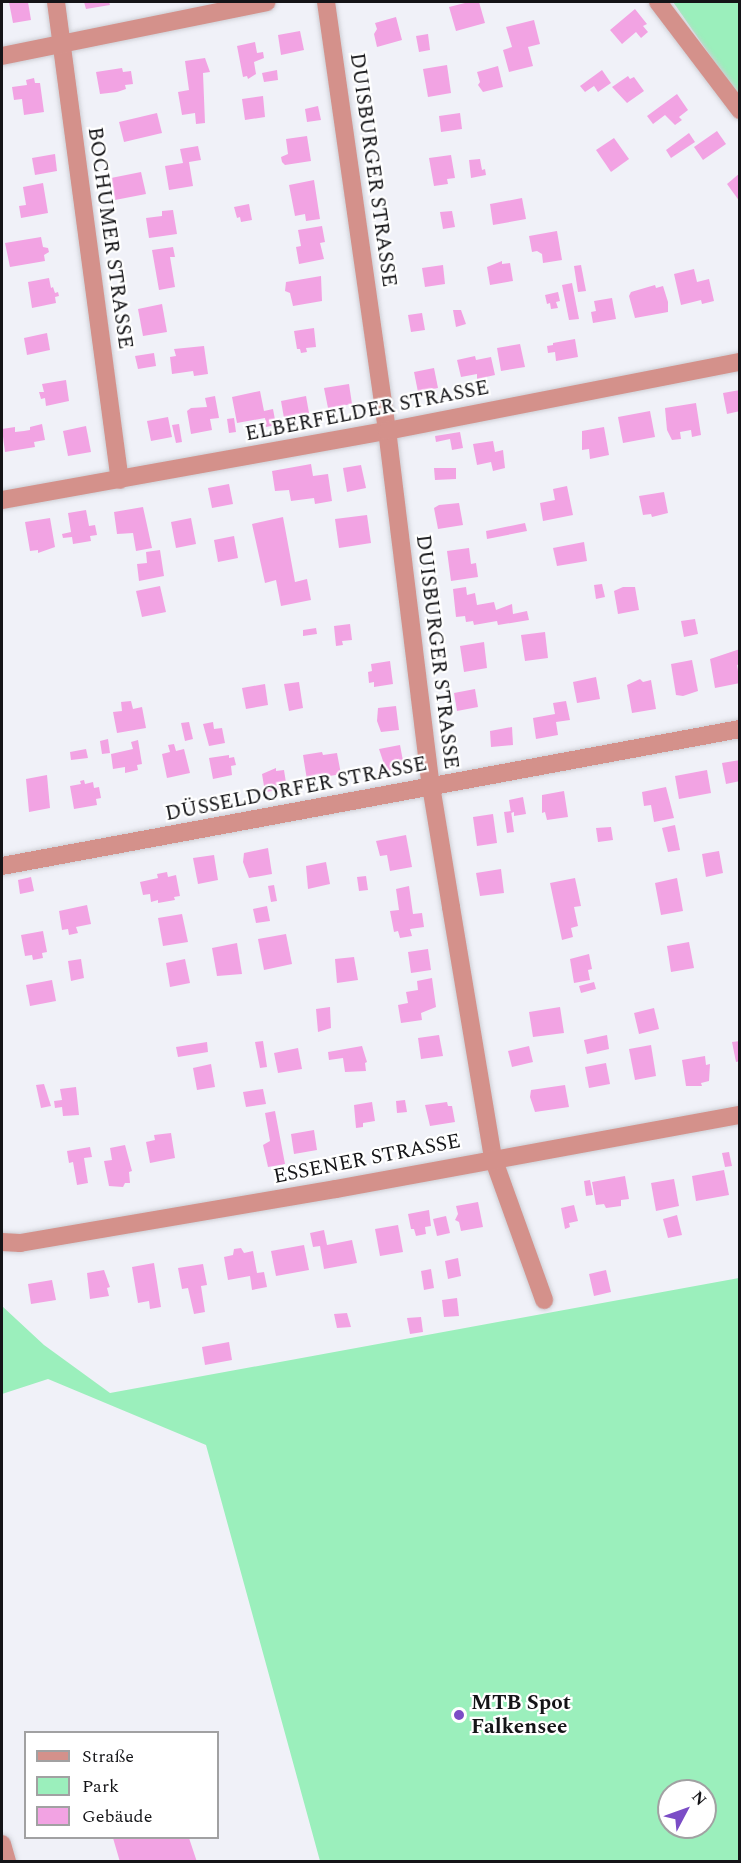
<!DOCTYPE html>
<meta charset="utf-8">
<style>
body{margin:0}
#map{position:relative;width:741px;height:1863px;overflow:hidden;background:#f0f1f8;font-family:Spectral,serif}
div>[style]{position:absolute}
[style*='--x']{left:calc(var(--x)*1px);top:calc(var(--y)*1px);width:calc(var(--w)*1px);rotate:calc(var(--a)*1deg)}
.green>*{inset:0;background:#9befbc}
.building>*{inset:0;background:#f2a3e3}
.roads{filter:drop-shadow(0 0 2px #cdced4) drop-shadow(0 0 2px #cdced4)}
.minor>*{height:18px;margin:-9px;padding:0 9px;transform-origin:9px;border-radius:9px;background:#d4918b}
.dots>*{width:16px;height:16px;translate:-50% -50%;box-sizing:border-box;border:3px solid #fff;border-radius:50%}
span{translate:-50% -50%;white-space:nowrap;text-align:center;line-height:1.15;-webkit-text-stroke:4.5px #fff;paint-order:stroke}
.street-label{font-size:21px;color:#141417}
.poi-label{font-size:21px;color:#141417;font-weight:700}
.left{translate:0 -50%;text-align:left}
.frame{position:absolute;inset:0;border:3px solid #141417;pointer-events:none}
.legend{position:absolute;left:24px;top:1731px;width:195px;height:108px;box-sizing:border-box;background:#fff;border:2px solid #a1a1a2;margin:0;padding:8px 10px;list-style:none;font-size:18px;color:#141417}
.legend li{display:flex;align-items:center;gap:12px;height:30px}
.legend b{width:30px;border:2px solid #a1a1a2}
.north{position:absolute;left:657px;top:1779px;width:60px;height:60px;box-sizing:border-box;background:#fff;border:2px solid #a1a1a2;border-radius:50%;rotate:49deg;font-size:16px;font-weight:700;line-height:24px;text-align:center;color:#141417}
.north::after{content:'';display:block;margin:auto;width:21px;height:27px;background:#7b4dc6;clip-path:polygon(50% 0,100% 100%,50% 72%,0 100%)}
</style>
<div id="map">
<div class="green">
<div style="clip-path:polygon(673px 2px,739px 2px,739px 97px)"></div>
<div style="clip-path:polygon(evenodd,739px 1278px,739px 1861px,320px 1861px,206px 1445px,48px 1379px,2px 1394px,2px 1306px,44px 1345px,110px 1393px,739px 1278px,669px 1791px,705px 1791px,705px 1827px,669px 1827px,669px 1791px)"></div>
</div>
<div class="building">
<div style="clip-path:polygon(9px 2px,28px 2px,31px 20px,13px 23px)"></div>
<div style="clip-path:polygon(84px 2px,109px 2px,110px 5px,86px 9px)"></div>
<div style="clip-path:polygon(469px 2px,479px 2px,485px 23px,456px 31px,449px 7px)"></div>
<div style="clip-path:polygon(635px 9px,647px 24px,643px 26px,648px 32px,641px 38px,636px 32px,622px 44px,610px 30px)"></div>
<div style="clip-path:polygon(396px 17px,402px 40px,377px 47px,374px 34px,377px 29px,375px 23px)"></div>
<div style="clip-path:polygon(534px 20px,540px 44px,528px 47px,533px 66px,509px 72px,503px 50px,512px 47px,506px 27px)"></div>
<div style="clip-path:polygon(300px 31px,304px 50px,281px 55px,278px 35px)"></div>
<div style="clip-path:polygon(428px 34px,430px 50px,419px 52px,416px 36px)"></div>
<div style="clip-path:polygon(255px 42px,257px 53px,263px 52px,264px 58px,254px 62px,256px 74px,248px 79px,247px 76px,243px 77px,237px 46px)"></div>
<div style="clip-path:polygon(205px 58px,210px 72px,203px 73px,205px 123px,196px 124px,195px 113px,182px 115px,178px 92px,189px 90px,185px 61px)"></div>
<div style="clip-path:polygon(447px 65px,451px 93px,428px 97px,423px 69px)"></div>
<div style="clip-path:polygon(498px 66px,503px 87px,483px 92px,478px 85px,480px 82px,477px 72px)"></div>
<div style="clip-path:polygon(122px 68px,123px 72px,131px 71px,133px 84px,125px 85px,126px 89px,117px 92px,100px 94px,96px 72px)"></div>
<div style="clip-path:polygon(277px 70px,278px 80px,264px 82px,262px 73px)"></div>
<div style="clip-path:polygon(602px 70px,611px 83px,598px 92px,594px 86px,585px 92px,580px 86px)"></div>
<div style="clip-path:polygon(628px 76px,630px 79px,634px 77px,644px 91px,627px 103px,612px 87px)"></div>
<div style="clip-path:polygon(34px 78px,35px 83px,40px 83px,44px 112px,24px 115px,22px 99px,14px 100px,12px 87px,27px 85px,26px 80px)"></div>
<div style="clip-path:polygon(677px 94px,688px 110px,679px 117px,682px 120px,675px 125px,665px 115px,653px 124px,647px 116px)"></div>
<div style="clip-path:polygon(263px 96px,265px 117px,245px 120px,242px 99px)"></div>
<div style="clip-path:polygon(318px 106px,321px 120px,307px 122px,305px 109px)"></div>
<div style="clip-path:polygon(157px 113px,162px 133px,124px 142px,119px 122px)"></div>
<div style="clip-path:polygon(460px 113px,462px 129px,441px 132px,439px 116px)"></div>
<div style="clip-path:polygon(717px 131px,726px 144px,703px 160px,694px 147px)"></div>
<div style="clip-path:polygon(689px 133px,695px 142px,671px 158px,666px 150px)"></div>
<div style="clip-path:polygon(307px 136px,311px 161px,285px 165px,282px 162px,281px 157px,288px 154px,286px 139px)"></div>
<div style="clip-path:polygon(614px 138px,629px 159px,611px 172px,596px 150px)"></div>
<div style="clip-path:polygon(198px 146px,201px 160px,189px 162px,193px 186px,169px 190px,165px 166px,183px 163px,180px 149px)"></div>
<div style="clip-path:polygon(55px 154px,57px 171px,35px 175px,32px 158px)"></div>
<div style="clip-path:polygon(451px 155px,455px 178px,447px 179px,448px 184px,434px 186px,429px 158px)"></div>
<div style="clip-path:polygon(480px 159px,482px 170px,485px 169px,486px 175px,471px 178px,469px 160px)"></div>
<div style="clip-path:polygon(141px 172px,146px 194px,115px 200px,111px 178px)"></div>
<div style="clip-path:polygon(740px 173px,740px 202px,727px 184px)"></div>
<div style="clip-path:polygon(314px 180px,320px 219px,306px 221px,305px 214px,295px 216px,289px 185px)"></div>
<div style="clip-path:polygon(43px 183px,48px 213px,21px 218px,19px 206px,26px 205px,23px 187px)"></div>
<div style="clip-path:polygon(522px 198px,526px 219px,493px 225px,490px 204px)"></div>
<div style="clip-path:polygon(249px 204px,252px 220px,241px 222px,240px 217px,237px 218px,234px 207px)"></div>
<div style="clip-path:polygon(173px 210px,177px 234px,149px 238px,146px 218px,162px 216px,162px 211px)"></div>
<div style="clip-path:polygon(452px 211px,455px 227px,443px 229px,440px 212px)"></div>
<div style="clip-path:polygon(322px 226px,325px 242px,320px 243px,324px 259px,299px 264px,296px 247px,301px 246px,298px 230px)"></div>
<div style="clip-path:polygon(557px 231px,562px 260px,543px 263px,542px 254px,537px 251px,532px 252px,529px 236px)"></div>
<div style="clip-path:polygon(41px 237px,43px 247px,48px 248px,49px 252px,44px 255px,45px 261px,10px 267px,5px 243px)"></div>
<div style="clip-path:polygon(173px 247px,175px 257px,170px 257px,175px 287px,159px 290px,152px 250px)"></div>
<div style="clip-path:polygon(502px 261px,502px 264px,510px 263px,513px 281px,490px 285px,487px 267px)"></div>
<div style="clip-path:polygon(443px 265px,445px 284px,425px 287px,422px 268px)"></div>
<div style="clip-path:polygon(581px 265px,586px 291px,578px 292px,574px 266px)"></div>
<div style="clip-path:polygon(694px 269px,697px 282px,709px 279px,714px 301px,702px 304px,701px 300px,681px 305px,674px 274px)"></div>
<div style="clip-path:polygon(321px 276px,322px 301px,293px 306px,290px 293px,285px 291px,286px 282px)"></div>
<div style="clip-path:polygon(49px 278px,51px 288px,53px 287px,55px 293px,58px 292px,59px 296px,55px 297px,56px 303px,32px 308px,28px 282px)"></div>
<div style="clip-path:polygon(572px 283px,579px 319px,569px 320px,562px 285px)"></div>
<div style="clip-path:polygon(655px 285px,656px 288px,663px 286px,668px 302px,668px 312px,635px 318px,629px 296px,631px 292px)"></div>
<div style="clip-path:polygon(558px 292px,560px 301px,556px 302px,558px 308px,551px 309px,550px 303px,547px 304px,545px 295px)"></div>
<div style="clip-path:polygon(612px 298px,616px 319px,593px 323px,591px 312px,596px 311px,594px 301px)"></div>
<div style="clip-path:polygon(162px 304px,167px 332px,143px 336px,138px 309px)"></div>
<div style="clip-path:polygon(453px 310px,461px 310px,466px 324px,456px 327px)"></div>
<div style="clip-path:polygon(422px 313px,425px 330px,411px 332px,408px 315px)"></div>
<div style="clip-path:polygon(314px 328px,316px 347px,306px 348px,307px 352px,301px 353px,300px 349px,297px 349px,294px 331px)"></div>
<div style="clip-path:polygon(47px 333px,50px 350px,27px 355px,24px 338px)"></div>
<div style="clip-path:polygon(575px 339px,578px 357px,556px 361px,555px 352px,548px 353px,547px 346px,553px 345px,553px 343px)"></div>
<div style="clip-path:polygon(520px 344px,525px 367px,501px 371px,497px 348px)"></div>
<div style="clip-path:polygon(204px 346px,208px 374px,194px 376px,193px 371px,172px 374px,170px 357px,176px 356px,174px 349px)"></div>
<div style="clip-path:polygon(154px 353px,156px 366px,138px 369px,135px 356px)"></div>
<div style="clip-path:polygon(475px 356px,476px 360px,491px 357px,495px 375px,477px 379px,477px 374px,461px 377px,457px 360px)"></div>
<div style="clip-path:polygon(434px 368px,438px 388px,418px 392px,414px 372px)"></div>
<div style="clip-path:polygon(66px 380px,69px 401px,46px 406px,45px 398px,41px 399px,39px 392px,44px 392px,42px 384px)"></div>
<div style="clip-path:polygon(349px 384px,352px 404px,328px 408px,324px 388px)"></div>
<div style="clip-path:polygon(740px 390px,740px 411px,727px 414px,723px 393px)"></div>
<div style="clip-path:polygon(260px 391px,264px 411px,273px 409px,276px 425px,266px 427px,265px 418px,237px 423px,232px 397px)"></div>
<div style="clip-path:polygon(215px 396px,219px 418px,210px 419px,212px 430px,191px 434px,187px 411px,191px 408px,207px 407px,205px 398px)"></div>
<div style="clip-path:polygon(306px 396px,309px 413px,284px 418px,281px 401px)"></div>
<div style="clip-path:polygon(696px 403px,701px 435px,692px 437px,691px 430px,680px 432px,681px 439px,672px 440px,667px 430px,665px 408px)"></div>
<div style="clip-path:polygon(650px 411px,655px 437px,623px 443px,618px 417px)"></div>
<div style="clip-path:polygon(168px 417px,172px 437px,151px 441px,147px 421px)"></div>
<div style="clip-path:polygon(234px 418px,236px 432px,229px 433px,227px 419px)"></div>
<div style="clip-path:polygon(42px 424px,45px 440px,34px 442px,35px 447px,5px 452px,2px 429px,15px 427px,15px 432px,24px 431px,30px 430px,30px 427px)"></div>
<div style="clip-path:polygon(179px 424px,182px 442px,176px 443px,172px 425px)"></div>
<div style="clip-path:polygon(86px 426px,91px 452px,68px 456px,63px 431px)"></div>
<div style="clip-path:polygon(604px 427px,609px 455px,590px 459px,589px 449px,582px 450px,582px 431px)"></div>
<div style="clip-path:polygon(460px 432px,463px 448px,452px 450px,450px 439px,436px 442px,435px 436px)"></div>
<div style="clip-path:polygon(493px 441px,495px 452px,503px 450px,505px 468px,493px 471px,491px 462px,477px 465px,473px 444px)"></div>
<div style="clip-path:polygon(311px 464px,313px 476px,328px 474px,332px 501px,315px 504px,314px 498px,291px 501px,289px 490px,275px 491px,272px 471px)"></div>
<div style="clip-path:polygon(361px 465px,366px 488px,347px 492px,343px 468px)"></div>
<div style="clip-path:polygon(434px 468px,456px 468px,456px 479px,435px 480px)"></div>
<div style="clip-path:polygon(229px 484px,233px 504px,212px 508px,208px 488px)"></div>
<div style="clip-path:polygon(567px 486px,573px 515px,543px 521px,540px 503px,555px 500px,553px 489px)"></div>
<div style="clip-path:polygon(664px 492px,668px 513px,652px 517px,651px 514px,643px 515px,639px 496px)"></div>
<div style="clip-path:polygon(459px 503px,463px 525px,438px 529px,434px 508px,439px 505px)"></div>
<div style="clip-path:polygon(143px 507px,152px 548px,136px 551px,133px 533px,117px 534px,114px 512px)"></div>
<div style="clip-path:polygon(86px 510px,89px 526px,95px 525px,97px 535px,90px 536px,91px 541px,73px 544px,72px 537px,63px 538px,62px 534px,71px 532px,68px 513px)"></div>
<div style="clip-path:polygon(367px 515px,371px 543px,339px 548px,335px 519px)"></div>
<div style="clip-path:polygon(283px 517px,295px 582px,307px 579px,311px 600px,281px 606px,276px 580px,265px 583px,252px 524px)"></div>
<div style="clip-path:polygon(50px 518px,55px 547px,38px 553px,38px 550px,30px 551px,25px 522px)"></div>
<div style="clip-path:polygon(191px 518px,196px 544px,176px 548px,171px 522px)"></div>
<div style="clip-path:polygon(525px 523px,527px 531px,487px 539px,486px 531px)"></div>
<div style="clip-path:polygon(234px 536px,238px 558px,218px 562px,214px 540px)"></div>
<div style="clip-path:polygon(584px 542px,587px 561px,557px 566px,553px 548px)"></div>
<div style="clip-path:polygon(469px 548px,471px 564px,476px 563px,478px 577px,451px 581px,447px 551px)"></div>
<div style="clip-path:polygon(160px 550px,164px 576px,139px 581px,137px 564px,147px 563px,146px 552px)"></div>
<div style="clip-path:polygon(602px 584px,605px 597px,596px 599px,594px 585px)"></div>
<div style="clip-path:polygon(160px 586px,166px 612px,142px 617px,136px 591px)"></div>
<div style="clip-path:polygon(466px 587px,467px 595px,475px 593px,477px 605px,494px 602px,496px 610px,512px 604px,513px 614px,527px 611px,529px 620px,498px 625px,497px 621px,474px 625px,473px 621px,466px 622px,465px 616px,456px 617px,453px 589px)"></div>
<div style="clip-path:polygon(623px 587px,635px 587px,639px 610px,618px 614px,614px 591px)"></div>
<div style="clip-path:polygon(695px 619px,698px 634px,684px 637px,681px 621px)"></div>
<div style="clip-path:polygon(350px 624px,352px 640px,342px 641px,343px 645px,336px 646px,334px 626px)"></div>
<div style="clip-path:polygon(316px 628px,317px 634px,303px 636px,303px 630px)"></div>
<div style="clip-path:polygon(545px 632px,548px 658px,525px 661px,521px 635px)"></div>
<div style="clip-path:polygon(484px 642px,487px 668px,464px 672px,460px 646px)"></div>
<div style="clip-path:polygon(740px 649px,740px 664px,737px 665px,740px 683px,715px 688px,710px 659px)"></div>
<div style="clip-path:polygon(692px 660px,698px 691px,683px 696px,676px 695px,671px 664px)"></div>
<div style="clip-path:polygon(390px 661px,393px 684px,374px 687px,374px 682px,369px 683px,368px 672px,372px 671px,371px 664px)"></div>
<div style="clip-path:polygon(596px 677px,600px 699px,577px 703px,573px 682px)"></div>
<div style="clip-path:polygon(640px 679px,643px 682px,651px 680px,656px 709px,632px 713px,627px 685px)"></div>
<div style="clip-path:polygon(299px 682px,303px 708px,289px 711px,284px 684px)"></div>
<div style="clip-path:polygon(265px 684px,268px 705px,246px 709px,242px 688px)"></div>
<div style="clip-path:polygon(475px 689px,478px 707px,457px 711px,454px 693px)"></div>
<div style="clip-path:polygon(131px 701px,133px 709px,142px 707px,146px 728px,117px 733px,113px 712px,122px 711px,121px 702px)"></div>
<div style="clip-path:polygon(566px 701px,570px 720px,556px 722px,558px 735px,536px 739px,533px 718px,555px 714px,553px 703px)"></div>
<div style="clip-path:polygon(396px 706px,399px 730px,381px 732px,377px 721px,378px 708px)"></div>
<div style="clip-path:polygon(189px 722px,193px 739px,185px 741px,181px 723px)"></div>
<div style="clip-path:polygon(213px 722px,214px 729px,222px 728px,225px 743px,209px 746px,203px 724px)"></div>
<div style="clip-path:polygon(512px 727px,513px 745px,491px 747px,490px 731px)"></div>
<div style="clip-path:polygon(108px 739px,110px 753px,102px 754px,100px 741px)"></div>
<div style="clip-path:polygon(138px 740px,142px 764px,137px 765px,138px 770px,125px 773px,125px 767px,113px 769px,111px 754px,133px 749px,131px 742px)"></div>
<div style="clip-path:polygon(174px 744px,176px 751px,184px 749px,190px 773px,167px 778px,162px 754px,170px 752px,168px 745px)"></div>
<div style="clip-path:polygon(400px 745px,404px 766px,393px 771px,386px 770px,379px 749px)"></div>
<div style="clip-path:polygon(86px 749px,88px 758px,71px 760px,70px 752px)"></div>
<div style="clip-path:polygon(322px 752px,323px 755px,337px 753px,341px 774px,307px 780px,303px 755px)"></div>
<div style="clip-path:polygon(229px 755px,229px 758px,234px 757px,236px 765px,231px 766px,232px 775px,213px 779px,209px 758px)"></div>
<div style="clip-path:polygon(740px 760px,740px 781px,726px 784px,722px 763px)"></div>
<div style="clip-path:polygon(276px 768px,276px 771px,284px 770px,287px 789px,265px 792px,262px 774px)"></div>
<div style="clip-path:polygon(707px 770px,711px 793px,679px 799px,675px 776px)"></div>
<div style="clip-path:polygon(47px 775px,50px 808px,29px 812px,26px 779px)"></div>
<div style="clip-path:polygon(84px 780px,85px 784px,93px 782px,94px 788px,99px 787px,101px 798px,96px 799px,97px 805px,74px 809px,70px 786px,81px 784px,80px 781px)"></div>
<div style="clip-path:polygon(666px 787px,674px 818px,654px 822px,651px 805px,644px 806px,642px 792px)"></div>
<div style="clip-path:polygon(564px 791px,568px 817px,547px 820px,545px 812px,542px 813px,542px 795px)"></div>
<div style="clip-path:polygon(523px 797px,526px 814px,514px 816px,514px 812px,511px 813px,509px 800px)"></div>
<div style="clip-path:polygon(511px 811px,514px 832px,507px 833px,504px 812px)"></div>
<div style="clip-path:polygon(493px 814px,497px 843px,477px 846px,473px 817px)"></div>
<div style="clip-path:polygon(675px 825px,680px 850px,668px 852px,662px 828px)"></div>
<div style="clip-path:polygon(611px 827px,613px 840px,598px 842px,596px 828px)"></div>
<div style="clip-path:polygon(406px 835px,412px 867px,390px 871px,387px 855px,380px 856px,376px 841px)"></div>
<div style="clip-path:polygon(268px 848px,272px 874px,249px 878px,243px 862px,244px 853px)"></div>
<div style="clip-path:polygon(719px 851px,723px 873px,706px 877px,702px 854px)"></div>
<div style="clip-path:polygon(214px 855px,218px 880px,198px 884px,193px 858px)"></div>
<div style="clip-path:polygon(326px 862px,330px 884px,308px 889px,306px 866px)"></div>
<div style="clip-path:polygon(501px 869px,504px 893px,480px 896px,476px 873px)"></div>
<div style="clip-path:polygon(167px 872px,168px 877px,176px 875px,180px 896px,174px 897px,175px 900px,158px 903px,158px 900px,151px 902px,150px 894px,143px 895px,140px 882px,158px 878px,157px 874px)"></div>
<div style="clip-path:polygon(366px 876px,368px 890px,359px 891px,357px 877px)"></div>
<div style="clip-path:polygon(31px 877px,34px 891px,20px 894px,18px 880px)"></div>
<div style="clip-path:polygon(575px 878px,581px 906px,574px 907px,578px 926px,571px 928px,573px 937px,562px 940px,550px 883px)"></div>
<div style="clip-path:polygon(677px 878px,683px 911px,661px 915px,655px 883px)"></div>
<div style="clip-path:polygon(274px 885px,277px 901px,271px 902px,268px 886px)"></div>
<div style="clip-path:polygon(409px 886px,413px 914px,422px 913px,424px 927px,410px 929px,412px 936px,400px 938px,398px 931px,394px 932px,390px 911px,399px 910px,396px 889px)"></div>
<div style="clip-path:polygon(87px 905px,91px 924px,76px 927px,78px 933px,69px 935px,68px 929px,62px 930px,59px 911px)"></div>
<div style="clip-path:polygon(267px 906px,270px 921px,256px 923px,253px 909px)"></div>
<div style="clip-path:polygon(182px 914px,188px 942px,163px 946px,158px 918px)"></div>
<div style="clip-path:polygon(43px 931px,47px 952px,42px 953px,43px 958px,33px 960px,32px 955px,25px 956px,21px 935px)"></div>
<div style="clip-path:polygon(286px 934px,292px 964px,264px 970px,258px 939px)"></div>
<div style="clip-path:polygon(689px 942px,694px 968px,671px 972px,667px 946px)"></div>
<div style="clip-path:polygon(237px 943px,242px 974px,217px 976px,212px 948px)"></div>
<div style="clip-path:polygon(428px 949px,431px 970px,411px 973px,408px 952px)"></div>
<div style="clip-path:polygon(589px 954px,592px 969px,588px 970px,590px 980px,574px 983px,570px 959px)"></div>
<div style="clip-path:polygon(354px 957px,358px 980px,337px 983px,335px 959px)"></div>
<div style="clip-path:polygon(81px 959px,84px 978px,71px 981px,68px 961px)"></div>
<div style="clip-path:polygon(185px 959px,190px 983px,170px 987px,166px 963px)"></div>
<div style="clip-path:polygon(432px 978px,436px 1007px,421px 1013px,422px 1020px,401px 1023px,398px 1005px,408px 1003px,406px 992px,418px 990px,417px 981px)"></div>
<div style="clip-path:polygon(52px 980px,56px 1001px,30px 1006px,26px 985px)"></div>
<div style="clip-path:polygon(594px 982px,596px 989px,581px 993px,579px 986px)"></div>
<div style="clip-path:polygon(330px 1007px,331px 1028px,318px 1032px,316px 1009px)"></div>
<div style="clip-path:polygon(560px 1007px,564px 1033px,533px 1037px,529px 1012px)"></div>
<div style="clip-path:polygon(654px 1008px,659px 1029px,639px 1034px,634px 1013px)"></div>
<div style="clip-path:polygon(439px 1035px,443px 1056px,421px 1059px,418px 1038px)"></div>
<div style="clip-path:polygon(607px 1035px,609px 1049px,587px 1054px,584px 1040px)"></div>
<div style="clip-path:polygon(263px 1041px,267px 1067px,260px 1068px,255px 1042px)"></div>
<div style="clip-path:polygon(740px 1041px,740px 1061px,736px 1062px,732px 1042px)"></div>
<div style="clip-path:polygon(207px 1042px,208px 1052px,178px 1057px,176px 1047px)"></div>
<div style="clip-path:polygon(651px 1045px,656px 1076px,635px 1080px,629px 1049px)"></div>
<div style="clip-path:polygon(362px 1046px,367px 1062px,365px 1063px,366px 1071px,345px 1072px,343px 1058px,329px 1060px,328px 1052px)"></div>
<div style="clip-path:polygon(529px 1046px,533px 1062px,512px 1067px,508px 1051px)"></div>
<div style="clip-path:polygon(298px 1048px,302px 1069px,278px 1073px,274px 1053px)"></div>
<div style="clip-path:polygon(705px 1056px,706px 1065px,710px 1064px,709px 1081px,701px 1083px,702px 1086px,686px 1086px,682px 1060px)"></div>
<div style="clip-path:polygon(606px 1063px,610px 1084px,589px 1088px,585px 1067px)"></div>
<div style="clip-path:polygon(211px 1064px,215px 1087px,197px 1090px,193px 1068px)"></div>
<div style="clip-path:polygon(44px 1084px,51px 1106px,41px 1108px,36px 1085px)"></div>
<div style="clip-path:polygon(565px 1085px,569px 1107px,535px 1112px,530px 1097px,531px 1090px)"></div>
<div style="clip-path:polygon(76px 1087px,79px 1115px,63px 1116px,62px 1107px,55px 1108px,54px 1101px,62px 1100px,60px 1089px)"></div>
<div style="clip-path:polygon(263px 1089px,266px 1104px,246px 1107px,243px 1092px)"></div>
<div style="clip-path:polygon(405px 1100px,407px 1112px,397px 1113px,396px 1101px)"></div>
<div style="clip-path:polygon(372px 1102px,375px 1121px,363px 1123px,363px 1127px,356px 1128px,354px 1105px)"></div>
<div style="clip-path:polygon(447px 1102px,448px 1106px,452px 1106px,455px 1122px,430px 1126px,425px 1105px)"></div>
<div style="clip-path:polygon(275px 1111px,285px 1164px,268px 1167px,263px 1145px,270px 1141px,265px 1113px)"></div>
<div style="clip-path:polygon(314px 1130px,317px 1150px,294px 1154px,291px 1134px)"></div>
<div style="clip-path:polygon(171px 1133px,175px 1158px,150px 1163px,146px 1142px,155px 1140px,154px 1135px)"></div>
<div style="clip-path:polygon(125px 1145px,132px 1171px,129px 1172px,130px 1183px,125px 1183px,123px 1187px,109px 1186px,104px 1161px,112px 1160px,110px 1148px)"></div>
<div style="clip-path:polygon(90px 1147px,92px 1157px,84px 1158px,88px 1183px,77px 1185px,73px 1162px,69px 1163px,67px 1151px)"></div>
<div style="clip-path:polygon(729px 1152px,732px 1166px,725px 1167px,722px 1153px)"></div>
<div style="clip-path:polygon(724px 1170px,729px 1195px,696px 1201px,692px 1176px)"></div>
<div style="clip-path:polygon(625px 1176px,629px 1199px,621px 1200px,621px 1206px,606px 1208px,604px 1204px,596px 1205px,592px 1182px)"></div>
<div style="clip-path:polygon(674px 1179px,679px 1206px,656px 1211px,651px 1183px)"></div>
<div style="clip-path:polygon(590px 1180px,593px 1195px,586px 1196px,584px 1181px)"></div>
<div style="clip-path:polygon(478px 1202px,483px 1227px,461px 1231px,459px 1222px,455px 1220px,458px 1214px,456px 1206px)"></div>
<div style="clip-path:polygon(574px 1205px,578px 1221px,569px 1223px,570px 1227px,565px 1229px,561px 1208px)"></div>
<div style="clip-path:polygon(429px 1210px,431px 1226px,425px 1227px,426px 1234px,416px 1236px,414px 1229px,411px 1229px,408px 1214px)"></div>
<div style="clip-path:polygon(677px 1215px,682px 1235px,668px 1238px,663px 1219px)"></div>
<div style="clip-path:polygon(446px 1216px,450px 1233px,437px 1236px,433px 1219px)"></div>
<div style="clip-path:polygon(398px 1225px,403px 1252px,380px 1256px,375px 1229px)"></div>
<div style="clip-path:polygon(324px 1230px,327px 1245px,352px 1240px,357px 1263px,324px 1269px,320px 1246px,313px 1247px,310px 1233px)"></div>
<div style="clip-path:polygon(304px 1245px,309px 1270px,276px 1276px,271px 1251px)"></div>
<div style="clip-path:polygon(241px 1248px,244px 1253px,253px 1251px,257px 1273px,264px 1272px,267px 1287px,252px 1290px,250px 1276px,228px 1280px,224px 1257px,233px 1255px,234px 1249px)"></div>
<div style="clip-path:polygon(458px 1258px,461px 1276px,448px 1279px,445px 1261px)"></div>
<div style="clip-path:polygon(154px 1263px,161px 1307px,150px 1309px,149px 1301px,138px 1303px,132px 1267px)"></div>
<div style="clip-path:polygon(203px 1264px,207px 1285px,201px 1286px,205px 1312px,194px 1314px,188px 1288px,182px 1289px,178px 1268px)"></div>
<div style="clip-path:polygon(431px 1269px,434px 1288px,424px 1290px,421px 1271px)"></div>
<div style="clip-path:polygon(104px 1270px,110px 1287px,107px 1288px,109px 1296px,90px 1299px,87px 1273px)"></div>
<div style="clip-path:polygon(606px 1270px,611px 1292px,594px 1296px,589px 1274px)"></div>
<div style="clip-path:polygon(52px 1280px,56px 1300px,31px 1304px,28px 1284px)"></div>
<div style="clip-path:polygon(457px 1298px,459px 1316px,444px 1317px,442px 1300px)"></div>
<div style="clip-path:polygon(347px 1313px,351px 1327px,337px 1328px,334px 1314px)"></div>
<div style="clip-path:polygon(421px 1317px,423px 1332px,410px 1334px,407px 1318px)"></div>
<div style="clip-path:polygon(229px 1342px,232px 1360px,205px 1365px,202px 1347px)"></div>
<div style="clip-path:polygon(113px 1838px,189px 1838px,197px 1862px,120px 1862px)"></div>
</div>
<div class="roads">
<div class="minor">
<div style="--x:56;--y:2;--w:482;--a:82.4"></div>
<div style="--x:326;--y:2;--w:440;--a:81.9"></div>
<div style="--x:388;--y:438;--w:351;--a:83"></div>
<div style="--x:431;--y:786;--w:123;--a:80.6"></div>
<div style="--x:451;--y:907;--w:254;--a:80.5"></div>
<div style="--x:493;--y:1158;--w:151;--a:70.2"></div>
<div style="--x:658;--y:2;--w:136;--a:52.8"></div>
<div style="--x:2;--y:56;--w:270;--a:-11.5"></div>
<div style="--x:2;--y:500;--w:391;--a:-10.2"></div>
<div style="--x:387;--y:431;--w:360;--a:-11.1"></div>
<div style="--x:2;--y:866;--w:751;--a:-10.52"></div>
<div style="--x:2;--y:1242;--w:18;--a:3"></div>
<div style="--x:20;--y:1243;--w:321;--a:-9.7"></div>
<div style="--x:336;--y:1189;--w:411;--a:-10.4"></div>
<div style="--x:2;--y:1844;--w:19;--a:74"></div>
</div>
</div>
<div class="dots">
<div style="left:459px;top:1715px;background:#7b4dc6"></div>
</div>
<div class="street-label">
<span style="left:373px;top:170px;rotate:82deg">DUISBURGER STRASSE</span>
<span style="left:110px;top:238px;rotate:82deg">BOCHUMER STRASSE</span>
<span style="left:367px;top:411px;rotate:-11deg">ELBERFELDER STRASSE</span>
<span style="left:437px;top:652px;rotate:83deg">DUISBURGER STRASSE</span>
<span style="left:296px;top:789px;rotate:-11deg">DÜSSELDORFER STRASSE</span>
<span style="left:367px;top:1159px;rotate:-11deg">ESSENER STRASSE</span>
</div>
<div class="poi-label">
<span class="left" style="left:471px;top:1715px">MTB Spot<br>Falkensee</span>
</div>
<div class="frame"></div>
<ul class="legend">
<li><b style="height:8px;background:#d4918b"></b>Straße</li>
<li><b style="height:16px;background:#9befbc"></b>Park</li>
<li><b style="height:16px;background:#f2a3e3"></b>Gebäude</li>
</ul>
<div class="north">N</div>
</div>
